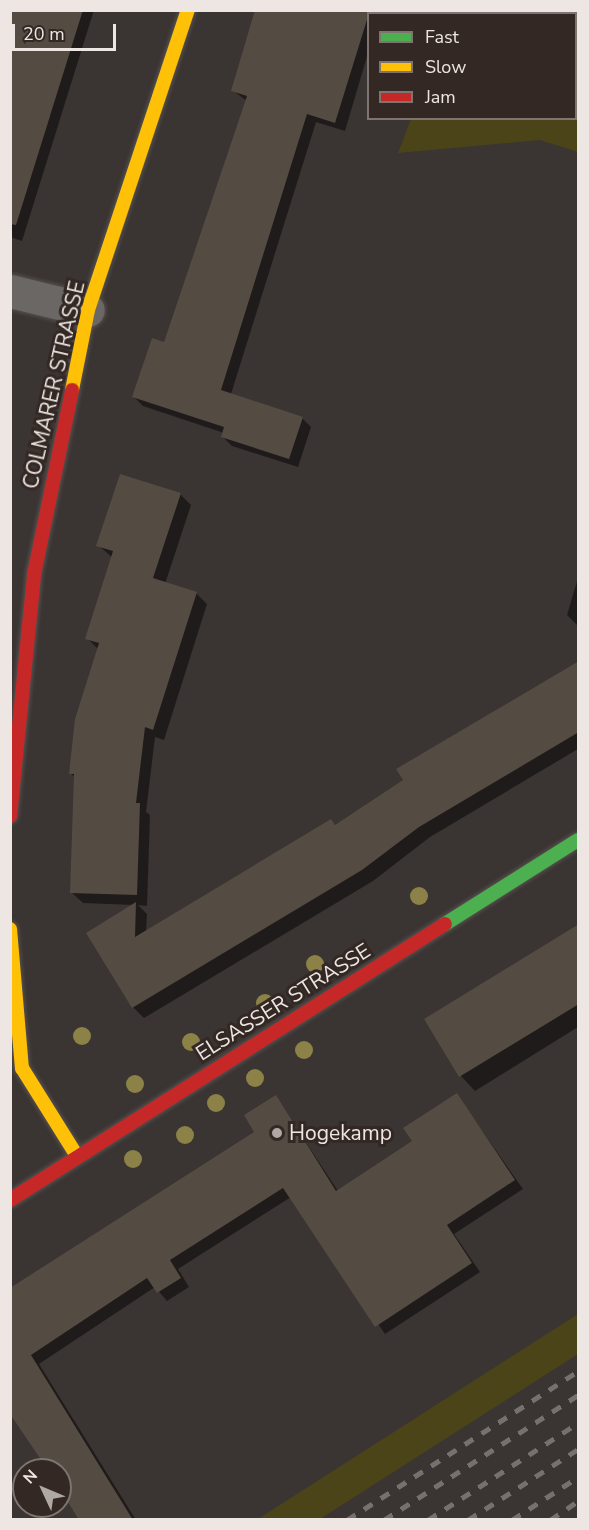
<!DOCTYPE html>
<style>
body{margin:0}
#map{position:relative;width:589px;height:1530px;overflow:hidden;background:#3a3432;font-family:"Nunito Sans",sans-serif}
div>[style]{position:absolute}
[style*='--x']{left:calc(var(--x)*1px);top:calc(var(--y)*1px);width:calc(var(--w)*1px);rotate:calc(var(--a)*1deg)}
.green>*{inset:0;background:#4b4419}
.shadow>*{inset:0;background:#0007}
.building>*{inset:0;background:#544b42}
.roads{filter:drop-shadow(0 0 2px #56514f) drop-shadow(0 0 2px #56514f)}
.street>*{height:33px;margin:-16.5px;padding:0 16.5px;transform-origin:16.5px;border-radius:16.5px;background:#6b6765}
.fast>*{height:14px;margin:-7px;padding:0 7px;transform-origin:7px;border-radius:7px;background:#4caf50}
.slow>*{height:14px;margin:-7px;padding:0 7px;transform-origin:7px;border-radius:7px;background:#ffc107}
.jam>*{height:14px;margin:-7px;padding:0 7px;transform-origin:7px;border-radius:7px;background:#c62828}
.rail>*{height:4.5px;margin-top:-2.25px;transform-origin:0;background:repeating-linear-gradient(90deg,#76706f 0 10px,transparent 0 20px)}
.trees>*{width:18px;height:18px;margin:-9px;border-radius:50%;background:#8c8247}
.dots>*{width:16px;height:16px;translate:-50% -50%;box-sizing:border-box;border:3px solid #332824;border-radius:50%}
span{translate:-50% -50%;white-space:nowrap;text-align:center;line-height:1.15;-webkit-text-stroke:6px #332824;paint-order:stroke}
.street-label{font-size:21px;color:#eee6e3}
.poi-label{font-size:21px;color:#eee6e3}
.left{translate:0 -50%;text-align:left}
.frame{position:absolute;inset:0;border:12px solid #eee6e3;pointer-events:none}
.legend{position:absolute;left:367px;top:12px;width:210px;height:108px;box-sizing:border-box;background:#332824;border:2px solid #7e7470;margin:0;padding:8px 10px;list-style:none;font-size:18px;color:#eee6e3}
.legend li{display:flex;align-items:center;gap:12px;height:30px}
.legend b{width:30px;border:2px solid #7e7470}
.north{position:absolute;left:12px;top:1458px;width:60px;height:60px;box-sizing:border-box;background:#332824;border:2px solid #7e7470;border-radius:50%;rotate:314deg;font-size:16px;font-weight:700;line-height:24px;text-align:center;color:#eee6e3}
.north::after{content:'';display:block;margin:auto;width:21px;height:27px;background:#afa8a5;clip-path:polygon(50% 0,100% 100%,50% 72%,0 100%)}
.scale{position:absolute;left:12px;top:24px;width:104px;height:27px;box-sizing:border-box;border:3px solid #eee6e3;border-top:0;padding-left:8px;font-size:18px;line-height:21px;white-space:nowrap;color:#eee6e3;-webkit-text-stroke:4px #332824;paint-order:stroke}
</style>
<div id="map">
<div class="green">
<div style="clip-path:polygon(576px 62px,578px 152px,540px 140px,398px 153px,411px 119px,576px 118px)"></div>
<div style="clip-path:polygon(578px 1314px,578px 1354px,320px 1519px,258px 1519px)"></div>
</div>
<div class="shadow">
<div style="clip-path:polygon(19px 10px,94px 10px,22px 241px,10px 237px,10px 21px)"></div>
<div style="clip-path:polygon(257px 10px,381px 10px,368px 14px,368px 53px,345px 131px,316px 122px,231px 394px,302px 418px,311px 427px,298px 467px,232px 446px,223px 437px,224px 433px,143px 406px,134px 397px,165px 344px,247px 101px,232px 90px)"></div>
<div style="clip-path:polygon(180px 494px,191px 505px,165px 584px,196px 593px,207px 604px,164px 740px,155px 737px,146px 812px,150px 815px,147px 906px,138px 905px,147px 914px,146px 932px,331px 821px,336px 826px,578px 662px,578px 749px,430px 837px,373px 881px,144px 1018px,133px 1007px,134px 905px,83px 903px,71px 892px,76px 778px,70px 773px,99px 650px,87px 638px,113px 558px,98px 545px)"></div>
<div style="clip-path:polygon(578px 578px,578px 626px,567px 615px)"></div>
<div style="clip-path:polygon(578px 925px,578px 1027px,475px 1091px,461px 1076px)"></div>
<div style="clip-path:polygon(457px 1095px,523px 1189px,454px 1234px,480px 1272px,385px 1334px,291px 1197px,178px 1269px,189px 1287px,167px 1301px,155px 1287px,39px 1364px,136px 1520px,80px 1520px,60px 1488px,60px 1470px,49px 1470px,10px 1290px,256px 1132px,276px 1097px,338px 1191px,414px 1142px)"></div>
</div>
<div class="building">
<div style="clip-path:polygon(10px 10px,83px 10px,16px 225px,10px 224px)"></div>
<div style="clip-path:polygon(255px 10px,370px 10px,335px 123px,307px 114px,221px 390px,303px 417px,289px 459px,221px 437px,224px 427px,132px 397px,152px 338px,164px 342px,247px 96px,231px 91px)"></div>
<div style="clip-path:polygon(120px 474px,181px 493px,153px 578px,197px 592px,153px 730px,145px 727px,136px 803px,140px 803px,137px 895px,70px 893px,74px 774px,69px 774px,75px 719px,99px 643px,85px 639px,113px 551px,96px 546px)"></div>
<div style="clip-path:polygon(579px 661px,579px 732px,419px 827px,362px 870px,132px 1008px,86px 933px,136px 902px,135px 937px,331px 819px,335px 825px,403px 780px,396px 769px)"></div>
<div style="clip-path:polygon(579px 924px,579px 1004px,459px 1077px,424px 1019px)"></div>
<div style="clip-path:polygon(457px 1093px,515px 1180px,447px 1225px,472px 1263px,375px 1327px,283px 1188px,170px 1260px,181px 1278px,157px 1293px,147px 1278px,31px 1355px,133px 1520px,79px 1520px,60px 1489px,60px 1470px,48px 1470px,10px 1414px,10px 1288px,254px 1132px,244px 1115px,276px 1095px,336px 1191px,412px 1141px,403px 1128px)"></div>
</div>
<div class="roads">
<div class="street">
<div style="--x:10;--y:291;--w:80;--a:13.7"></div>
</div>
<div class="fast">
<div style="--x:445;--y:924;--w:157;--a:-32.3"></div>
</div>
<div class="slow">
<div style="--x:72;--y:390;--w:82;--a:-78.7"></div>
<div style="--x:88;--y:310;--w:316;--a:-71.6"></div>
<div style="--x:10;--y:929;--w:140;--a:85.1"></div>
<div style="--x:22;--y:1068;--w:104;--a:58"></div>
</div>
<div class="jam">
<div style="--x:10;--y:816;--w:243;--a:-84.3"></div>
<div style="--x:34;--y:574;--w:188;--a:-78.3"></div>
<div style="--x:10;--y:1200;--w:515;--a:-32.39"></div>
</div>
</div>
<div class="rail">
<div style="--x:347;--y:1520;--w:275;--a:-32.8"></div>
<div style="--x:384;--y:1520;--w:231;--a:-32.8"></div>
<div style="--x:428;--y:1520;--w:179;--a:-32.9"></div>
<div style="--x:468;--y:1520;--w:131;--a:-32.8"></div>
<div style="--x:512;--y:1520;--w:79;--a:-33.1"></div>
<div style="--x:550;--y:1520;--w:34;--a:-34"></div>
</div>
<div class="trees">
<div style="left:419px;top:896px"></div>
<div style="left:315px;top:964px"></div>
<div style="left:265px;top:1003px"></div>
<div style="left:82px;top:1036px"></div>
<div style="left:191px;top:1042px"></div>
<div style="left:304px;top:1050px"></div>
<div style="left:255px;top:1078px"></div>
<div style="left:135px;top:1084px"></div>
<div style="left:216px;top:1103px"></div>
<div style="left:185px;top:1135px"></div>
<div style="left:133px;top:1159px"></div>
</div>
<div class="dots">
<div style="left:277px;top:1133px;background:#afa8a5"></div>
</div>
<div class="street-label">
<span style="left:54px;top:385px;rotate:-77deg">COLMARER STRASSE</span>
<span style="left:283px;top:1002px;rotate:-32deg">ELSASSER STRASSE</span>
</div>
<div class="poi-label">
<span class="left" style="left:289px;top:1133px">Hogekamp</span>
</div>
<div class="frame"></div>
<ul class="legend">
<li><b style="height:8px;background:#4caf50"></b>Fast</li>
<li><b style="height:8px;background:#ffc107"></b>Slow</li>
<li><b style="height:8px;background:#c62828"></b>Jam</li>
</ul>
<div class="north">N</div>
<div class="scale">20 m</div>
</div>
